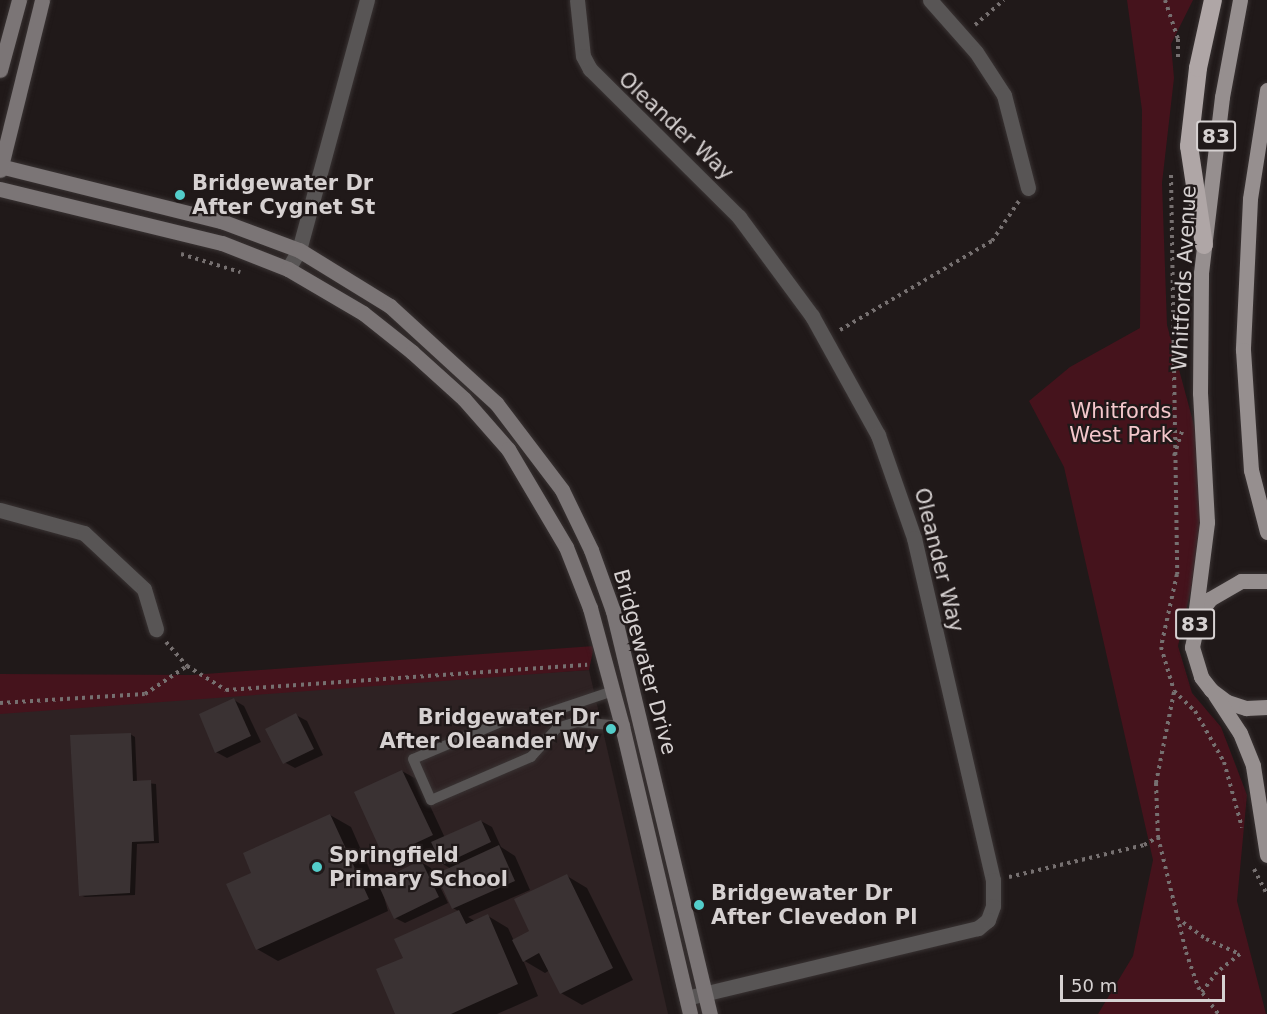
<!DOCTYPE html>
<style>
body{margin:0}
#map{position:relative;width:1267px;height:1014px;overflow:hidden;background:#201919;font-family:"DejaVu Sans",sans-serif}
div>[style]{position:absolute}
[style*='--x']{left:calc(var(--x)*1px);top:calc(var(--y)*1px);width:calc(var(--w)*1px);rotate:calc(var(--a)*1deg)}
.built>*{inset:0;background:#2e2223}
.green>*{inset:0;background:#45131c}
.shadow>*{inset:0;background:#0007}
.building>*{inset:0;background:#3a3233}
.path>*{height:4px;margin-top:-2px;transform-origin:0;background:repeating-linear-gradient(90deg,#767070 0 3px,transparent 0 7.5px)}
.roads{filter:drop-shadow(0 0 2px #393333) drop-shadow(0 0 2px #393333)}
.lane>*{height:10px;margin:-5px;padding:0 5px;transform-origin:5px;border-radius:5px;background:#585555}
.street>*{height:15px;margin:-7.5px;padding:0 7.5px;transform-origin:7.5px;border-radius:7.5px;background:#585555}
.secondary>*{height:15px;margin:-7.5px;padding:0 7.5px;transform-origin:7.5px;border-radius:7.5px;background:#7b7576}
.primary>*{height:15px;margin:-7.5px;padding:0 7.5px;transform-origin:7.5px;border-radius:7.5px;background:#968f8f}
.highway>*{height:18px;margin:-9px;padding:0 9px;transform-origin:9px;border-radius:9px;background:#afa6a6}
.dots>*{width:16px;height:16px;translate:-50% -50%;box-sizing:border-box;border:3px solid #201919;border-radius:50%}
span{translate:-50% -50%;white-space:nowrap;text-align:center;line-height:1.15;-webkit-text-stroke:4.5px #201919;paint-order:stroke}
.shield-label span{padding:2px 4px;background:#201919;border:2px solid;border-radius:4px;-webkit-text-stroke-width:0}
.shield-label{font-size:20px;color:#d6d1d1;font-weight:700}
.street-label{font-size:21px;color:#d6d1d1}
.poi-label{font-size:21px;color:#d6d1d1;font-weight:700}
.left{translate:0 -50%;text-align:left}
.right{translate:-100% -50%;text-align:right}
.park-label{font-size:21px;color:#f4c7cb}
.scale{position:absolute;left:1060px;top:975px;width:165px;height:27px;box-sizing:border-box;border:3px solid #d6d1d1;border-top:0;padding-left:8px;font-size:18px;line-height:21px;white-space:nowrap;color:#d6d1d1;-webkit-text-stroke:4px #201919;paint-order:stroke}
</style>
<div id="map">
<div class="built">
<div style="clip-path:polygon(589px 670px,668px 1014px,0 1014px,0 708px)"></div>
</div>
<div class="green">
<div style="clip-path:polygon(1127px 0,1193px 0,1171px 44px,1174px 78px,1162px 183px,1167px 325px,1204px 462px,1200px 550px,1178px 646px,1192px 693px,1221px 727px,1247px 795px,1237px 901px,1266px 1014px,1098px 1014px,1133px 956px,1153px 860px,1064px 467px,1029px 401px,1070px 367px,1140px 328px,1142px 110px)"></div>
<div style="clip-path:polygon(594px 646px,589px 670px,0 714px,0 674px,191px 675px)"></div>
</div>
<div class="shadow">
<div style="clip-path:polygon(234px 700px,244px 706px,261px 742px,227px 758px,216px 752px)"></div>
<div style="clip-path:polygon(296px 715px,307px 721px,323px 755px,295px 768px,284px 762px)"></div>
<div style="clip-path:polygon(130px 734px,135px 737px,137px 782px,156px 784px,159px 843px,137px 844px,135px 895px,85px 897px,80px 895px)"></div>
<div style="clip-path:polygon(402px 771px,418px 780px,445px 838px,481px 821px,492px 827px,501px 847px,515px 856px,530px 890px,468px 917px,475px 921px,488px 916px,508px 928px,514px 941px,531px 932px,567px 876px,587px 888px,633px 980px,582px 1005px,561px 993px,550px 970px,545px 973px,523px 960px,538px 996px,497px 1014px,397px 1014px,405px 958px,396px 940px,460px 912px,453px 908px,451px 869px,443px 864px,436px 849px,401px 866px,386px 856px)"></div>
<div style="clip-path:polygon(330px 815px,351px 827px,376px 884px,421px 862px,431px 868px,448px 903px,405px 923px,395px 918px,382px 890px,388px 911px,278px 961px,257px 949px,253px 874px)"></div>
</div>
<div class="building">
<div style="clip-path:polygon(234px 698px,251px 736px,215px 753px,199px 714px)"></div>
<div style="clip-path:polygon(296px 713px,314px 749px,283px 764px,265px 729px)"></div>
<div style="clip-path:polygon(131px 733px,133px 781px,151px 780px,154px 841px,132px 842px,130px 893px,79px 896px,70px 735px)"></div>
<div style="clip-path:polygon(402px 770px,433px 835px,384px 858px,354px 792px)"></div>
<div style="clip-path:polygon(330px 814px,369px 899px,256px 950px,226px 884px,251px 873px,243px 853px)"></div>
<div style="clip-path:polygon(481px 820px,491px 842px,442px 865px,431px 842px)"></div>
<div style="clip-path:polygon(499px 845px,515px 881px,452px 909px,436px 874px)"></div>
<div style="clip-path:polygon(421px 860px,439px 897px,394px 919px,377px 882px)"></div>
<div style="clip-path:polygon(567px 874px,613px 968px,560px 994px,539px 953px,523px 962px,512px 940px,529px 931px,514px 899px)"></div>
<div style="clip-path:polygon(459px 910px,466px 924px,488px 914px,518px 984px,451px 1014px,395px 1014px,376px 969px,403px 958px,394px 939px)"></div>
</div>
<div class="path">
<div style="--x:1165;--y:0;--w:41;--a:71.6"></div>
<div style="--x:1178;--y:39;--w:18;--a:90"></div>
<div style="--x:975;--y:25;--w:38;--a:-41"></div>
<div style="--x:1171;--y:175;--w:399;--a:89.1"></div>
<div style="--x:1177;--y:574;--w:75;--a:102.4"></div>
<div style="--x:1161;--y:647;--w:46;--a:73.5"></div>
<div style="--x:1174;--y:691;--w:29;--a:44"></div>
<div style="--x:1195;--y:711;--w:59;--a:60.4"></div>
<div style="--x:1224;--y:762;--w:68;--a:74.7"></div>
<div style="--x:181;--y:254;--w:62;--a:17"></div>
<div style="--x:840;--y:330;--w:176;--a:-30.4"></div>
<div style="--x:992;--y:241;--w:48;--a:-56"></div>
<div style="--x:1174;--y:456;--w:28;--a:-72"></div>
<div style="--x:166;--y:642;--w:32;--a:49"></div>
<div style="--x:1174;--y:692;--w:93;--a:101.2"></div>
<div style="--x:1156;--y:783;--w:54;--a:87.9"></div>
<div style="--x:1158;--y:837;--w:118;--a:76.3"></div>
<div style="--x:1186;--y:952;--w:37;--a:71"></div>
<div style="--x:1198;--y:987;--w:34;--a:53"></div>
<div style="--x:0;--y:703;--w:145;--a:-3.6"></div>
<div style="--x:145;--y:694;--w:50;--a:-33.7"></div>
<div style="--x:187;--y:666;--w:46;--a:31.6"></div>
<div style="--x:226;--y:690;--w:362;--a:-4"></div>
<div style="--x:1254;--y:869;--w:28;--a:63"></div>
<div style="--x:1009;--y:877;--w:139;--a:-13.3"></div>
<div style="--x:1144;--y:845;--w:16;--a:-30"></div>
<div style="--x:1177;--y:918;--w:36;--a:36"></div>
<div style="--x:1206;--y:939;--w:37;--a:24"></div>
<div style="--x:1240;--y:954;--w:29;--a:142"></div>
<div style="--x:1217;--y:972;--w:25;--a:127"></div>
</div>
<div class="roads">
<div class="lane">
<div style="--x:613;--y:691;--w:84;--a:161.4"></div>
<div style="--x:533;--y:718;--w:20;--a:-177"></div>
<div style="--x:513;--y:717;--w:108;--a:157.2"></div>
<div style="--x:413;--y:759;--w:45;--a:66.3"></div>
<div style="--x:431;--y:800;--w:109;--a:-23.3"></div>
<div style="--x:531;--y:757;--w:39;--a:-48"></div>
<div style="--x:557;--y:728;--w:21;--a:-17"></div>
<div style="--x:577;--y:722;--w:45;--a:5.1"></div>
</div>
<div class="street">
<div style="--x:577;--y:0;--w:56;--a:83.9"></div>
<div style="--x:583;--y:56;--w:15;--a:62"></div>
<div style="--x:590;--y:69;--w:210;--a:44.8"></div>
<div style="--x:739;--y:217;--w:123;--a:53.6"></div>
<div style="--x:812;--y:316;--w:136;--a:61"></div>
<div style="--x:878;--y:435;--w:109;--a:70.7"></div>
<div style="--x:914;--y:538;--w:351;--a:77"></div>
<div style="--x:993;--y:880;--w:26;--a:90"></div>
<div style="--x:993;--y:906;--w:15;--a:110"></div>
<div style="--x:988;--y:920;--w:13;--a:141"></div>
<div style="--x:978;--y:928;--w:299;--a:166.5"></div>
<div style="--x:930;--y:0;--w:69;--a:48.5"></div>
<div style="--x:976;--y:52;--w:51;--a:56.9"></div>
<div style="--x:1004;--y:95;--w:96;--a:75.5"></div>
<div style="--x:288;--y:269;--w:22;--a:-60"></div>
<div style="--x:299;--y:250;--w:259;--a:-74.8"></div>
<div style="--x:0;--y:510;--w:87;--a:15.3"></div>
<div style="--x:84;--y:533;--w:82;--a:43"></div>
<div style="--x:144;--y:589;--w:42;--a:73.3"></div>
</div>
<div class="secondary">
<div style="--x:0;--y:70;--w:73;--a:-74.8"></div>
<div style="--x:0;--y:166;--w:228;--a:14"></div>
<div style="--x:221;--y:221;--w:83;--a:20.4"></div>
<div style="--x:299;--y:250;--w:107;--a:31.6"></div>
<div style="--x:390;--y:306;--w:144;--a:42.5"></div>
<div style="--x:496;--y:403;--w:109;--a:52.8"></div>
<div style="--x:562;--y:490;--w:67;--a:64.2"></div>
<div style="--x:591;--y:550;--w:65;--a:70.2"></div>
<div style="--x:613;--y:611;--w:415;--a:76.5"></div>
<div style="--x:0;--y:170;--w:175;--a:-76.1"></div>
<div style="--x:0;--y:189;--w:228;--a:13.7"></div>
<div style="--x:222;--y:243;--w:71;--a:21.5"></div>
<div style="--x:288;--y:269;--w:87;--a:30.4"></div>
<div style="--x:363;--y:313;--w:63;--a:38.5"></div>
<div style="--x:412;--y:352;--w:70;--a:42.1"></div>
<div style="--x:464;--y:399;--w:67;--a:48.7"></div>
<div style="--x:508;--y:449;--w:114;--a:59.4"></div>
<div style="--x:566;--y:547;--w:66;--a:68.5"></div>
<div style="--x:590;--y:608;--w:122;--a:74.8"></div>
<div style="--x:622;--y:726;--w:296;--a:76.7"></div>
</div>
<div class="primary">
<div style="--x:1267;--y:90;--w:110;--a:98.9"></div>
<div style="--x:1250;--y:199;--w:151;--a:92.7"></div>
<div style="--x:1243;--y:350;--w:120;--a:86.2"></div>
<div style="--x:1251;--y:470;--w:64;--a:75.5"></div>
<div style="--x:1267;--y:581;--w:26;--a:180"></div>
<div style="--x:1241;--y:581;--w:36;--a:150"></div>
<div style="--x:1210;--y:599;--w:19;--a:126"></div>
<div style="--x:1199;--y:614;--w:34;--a:102"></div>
<div style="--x:1192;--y:647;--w:31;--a:73"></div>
<div style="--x:1201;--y:677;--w:16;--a:52"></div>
<div style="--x:1211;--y:690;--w:20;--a:37"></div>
<div style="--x:1227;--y:702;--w:20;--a:18"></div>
<div style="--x:1246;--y:708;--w:21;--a:-3"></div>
<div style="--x:1193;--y:632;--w:111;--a:-82.7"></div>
<div style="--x:1207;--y:522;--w:129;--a:-93.1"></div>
<div style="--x:1200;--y:393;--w:120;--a:-89.5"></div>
<div style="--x:1201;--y:273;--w:177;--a:-83.2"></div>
<div style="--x:1222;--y:97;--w:99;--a:-79.5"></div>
<div style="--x:1215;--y:695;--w:45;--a:56.7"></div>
<div style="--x:1240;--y:733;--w:35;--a:68"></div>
<div style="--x:1253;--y:766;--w:90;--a:81.1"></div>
</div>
<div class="highway">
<div style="--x:1204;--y:245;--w:100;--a:-98.6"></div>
<div style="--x:1189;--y:146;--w:79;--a:-83.4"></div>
<div style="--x:1198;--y:68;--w:70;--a:-77.6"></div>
</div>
</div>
<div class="dots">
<div style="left:180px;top:195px;background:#53cdca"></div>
<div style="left:611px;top:729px;background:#53cdca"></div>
<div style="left:317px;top:867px;background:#53cdca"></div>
<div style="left:699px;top:905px;background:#53cdca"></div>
</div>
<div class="shield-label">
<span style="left:1216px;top:136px">83</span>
<span style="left:1195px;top:624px">83</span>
</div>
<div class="street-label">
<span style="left:676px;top:126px;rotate:43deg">Oleander Way</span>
<span style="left:1184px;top:278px;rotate:-87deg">Whitfords Avenue</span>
<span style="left:939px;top:560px;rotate:76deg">Oleander Way</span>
<span style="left:645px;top:662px;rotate:75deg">Bridgewater Drive</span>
</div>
<div class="poi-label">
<span class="left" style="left:192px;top:195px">Bridgewater Dr<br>After Cygnet St</span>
<span class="right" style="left:599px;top:729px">Bridgewater Dr<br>After Oleander Wy</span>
<span class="left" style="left:329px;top:867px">Springfield<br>Primary School</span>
<span class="left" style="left:711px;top:905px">Bridgewater Dr<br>After Clevedon Pl</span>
</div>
<div class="park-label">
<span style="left:1121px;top:423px">Whitfords<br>West Park</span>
</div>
<div class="scale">50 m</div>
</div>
